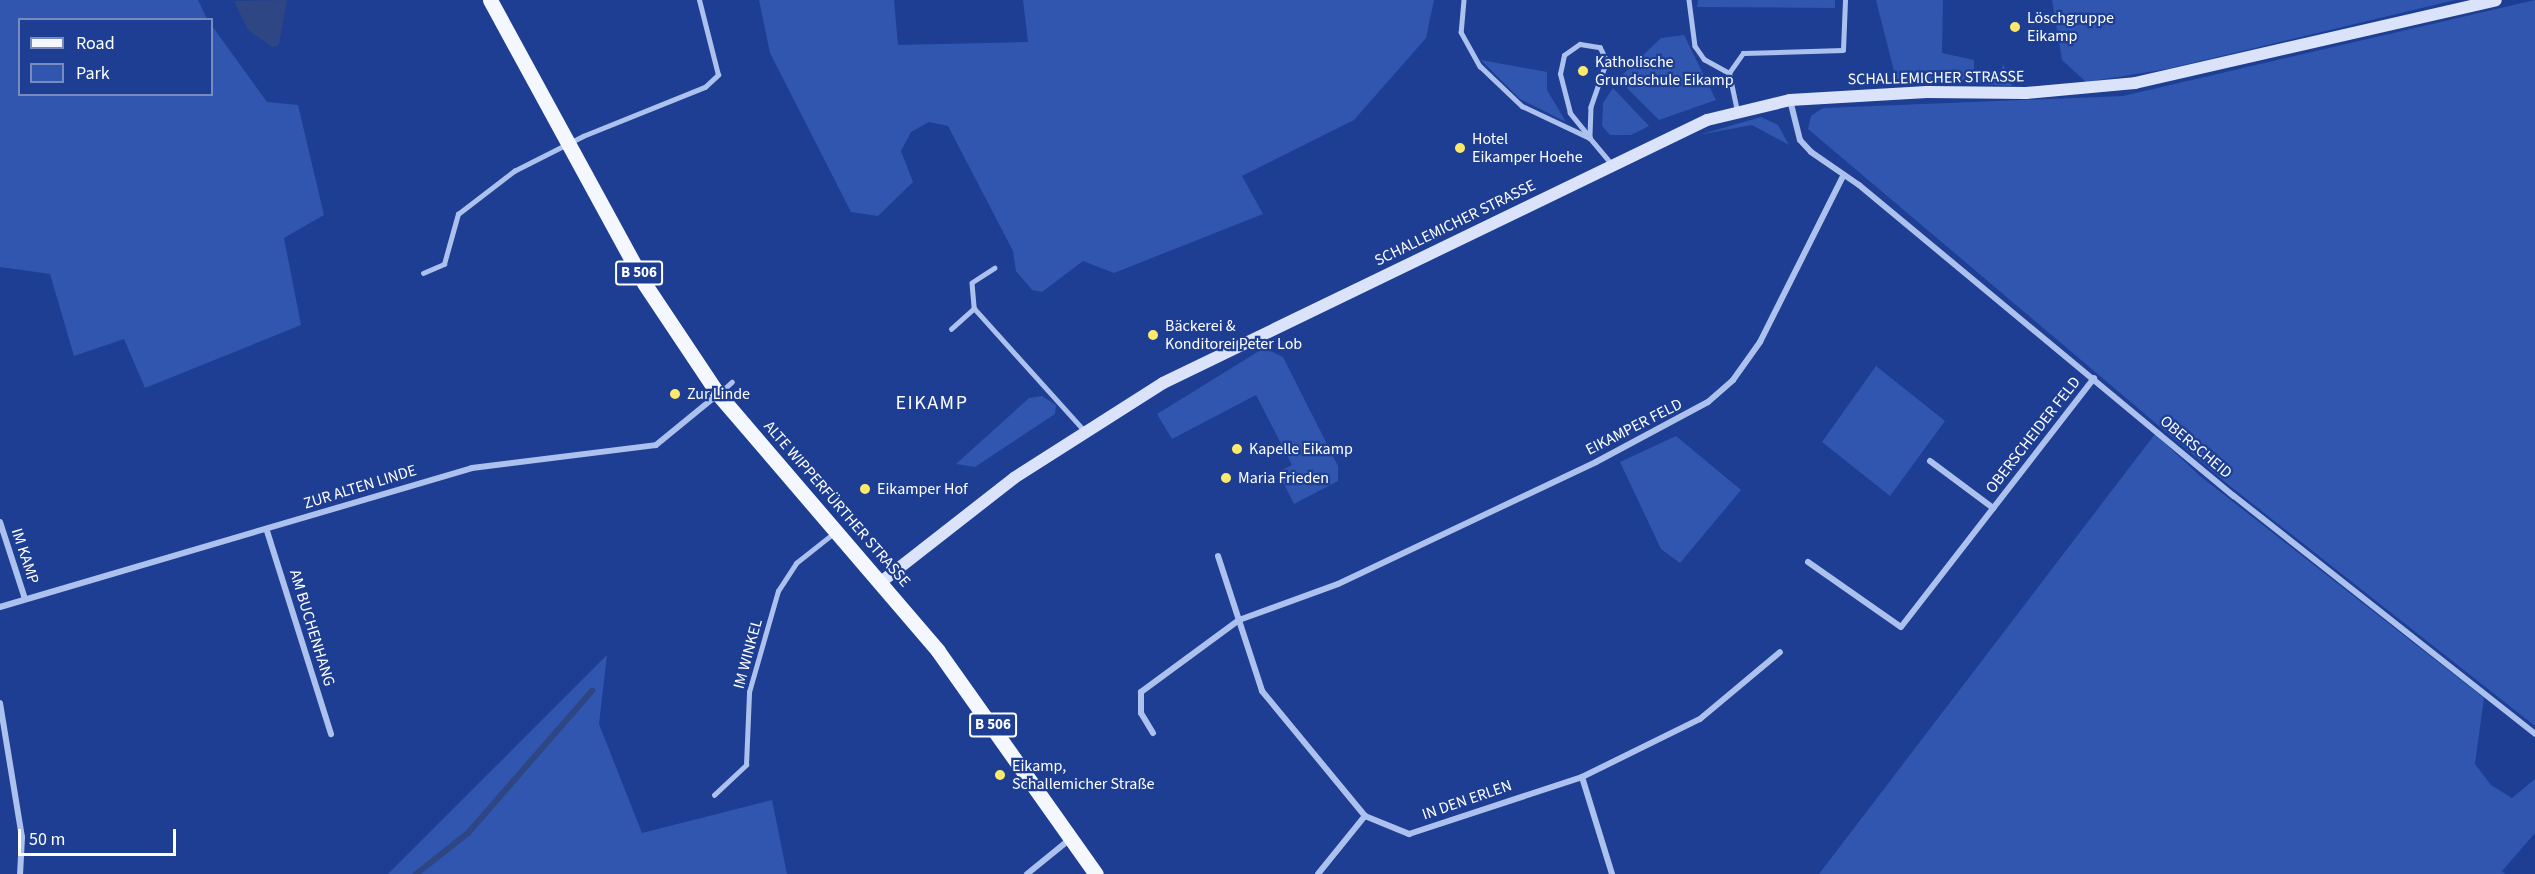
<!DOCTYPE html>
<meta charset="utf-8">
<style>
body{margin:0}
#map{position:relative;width:2535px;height:874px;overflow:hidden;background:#1d3e92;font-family:"Source Sans 3",sans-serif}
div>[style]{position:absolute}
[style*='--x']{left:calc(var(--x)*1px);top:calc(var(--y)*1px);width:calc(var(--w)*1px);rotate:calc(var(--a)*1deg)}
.green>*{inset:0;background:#3056af}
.water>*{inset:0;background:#2f4685}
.stream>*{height:6px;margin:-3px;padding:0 3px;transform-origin:3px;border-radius:3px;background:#2f4685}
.lane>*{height:4.5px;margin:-2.25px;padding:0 2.25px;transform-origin:2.25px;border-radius:2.25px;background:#adc1ee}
.street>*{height:6px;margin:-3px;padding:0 3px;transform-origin:3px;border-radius:3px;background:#adc1ee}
.secondary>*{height:12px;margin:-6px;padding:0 6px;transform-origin:6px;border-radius:6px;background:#dae3fa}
.primary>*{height:15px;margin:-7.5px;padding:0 7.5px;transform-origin:7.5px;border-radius:7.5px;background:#f5f7ff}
.dots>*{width:16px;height:16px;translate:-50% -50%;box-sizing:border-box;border:3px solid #1d3e92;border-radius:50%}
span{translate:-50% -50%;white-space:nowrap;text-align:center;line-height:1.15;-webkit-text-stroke:4.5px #1d3e92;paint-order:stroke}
.shield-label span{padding:2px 4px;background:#1d3e92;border:2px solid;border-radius:4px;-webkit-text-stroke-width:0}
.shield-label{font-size:15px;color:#fff;font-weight:700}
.poi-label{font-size:16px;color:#fff}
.left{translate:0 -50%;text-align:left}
.street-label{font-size:16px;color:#fff}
.quarter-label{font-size:20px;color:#fff;letter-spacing:1.5px}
.legend{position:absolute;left:18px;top:18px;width:195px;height:78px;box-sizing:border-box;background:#1d3e92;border:2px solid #778bbe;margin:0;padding:8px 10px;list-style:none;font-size:18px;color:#fff}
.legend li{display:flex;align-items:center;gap:12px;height:30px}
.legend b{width:30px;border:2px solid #778bbe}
.scale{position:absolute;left:18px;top:829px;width:158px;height:27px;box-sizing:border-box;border:3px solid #fff;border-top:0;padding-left:8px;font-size:18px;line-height:21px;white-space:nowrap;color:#fff;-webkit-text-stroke:4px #1d3e92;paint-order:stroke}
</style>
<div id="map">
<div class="green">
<div style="clip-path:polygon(0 0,198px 0,207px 19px,20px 20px,20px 94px,212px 94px,212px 26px,267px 102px,298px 105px,324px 215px,284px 238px,301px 325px,145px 388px,124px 339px,74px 356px,50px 274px,0 267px)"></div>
<div style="clip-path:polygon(759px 0,894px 0,898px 45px,1028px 42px,1023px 0,1434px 0,1426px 38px,1354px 120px,1242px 176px,1263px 214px,1114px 273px,1083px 261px,1042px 292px,1032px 290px,1016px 271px,1013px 251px,948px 126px,929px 122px,911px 132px,901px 151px,913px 182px,878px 216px,851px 212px,770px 53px)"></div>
<div style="clip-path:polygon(1698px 0,1835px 0,1835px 8px,1697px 7px)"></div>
<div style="clip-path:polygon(1876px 0,1943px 0,1942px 53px,1974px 60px,1974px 70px,2001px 73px,2003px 64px,2012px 86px,1896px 79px)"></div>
<div style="clip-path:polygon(2052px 0,2455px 0,2167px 69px,2086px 82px,2062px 60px)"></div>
<div style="clip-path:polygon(2535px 0,2535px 726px,2230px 486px,1808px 129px,1811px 116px,1823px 108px,2123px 96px)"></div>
<div style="clip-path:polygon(1684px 35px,1716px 100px,1659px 120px,1618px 79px,1661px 38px)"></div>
<div style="clip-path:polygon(1481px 60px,1547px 72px,1547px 90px,1566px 122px,1520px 99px)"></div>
<div style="clip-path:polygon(1613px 88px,1649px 126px,1631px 135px,1610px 135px,1602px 126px,1603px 103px)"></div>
<div style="clip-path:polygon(1761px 117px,1778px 125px,1789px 145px,1752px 125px,1698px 135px)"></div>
<div style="clip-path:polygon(1264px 348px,1283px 357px,1338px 466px,1338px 481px,1294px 504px,1278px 472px,1292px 465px,1256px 395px,1172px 439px,1157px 414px)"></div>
<div style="clip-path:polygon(1876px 366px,1945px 421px,1890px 496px,1822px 442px)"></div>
<div style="clip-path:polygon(1042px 396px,1056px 405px,1055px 414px,975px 467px,956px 464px,1029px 398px)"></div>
<div style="clip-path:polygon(2155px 434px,2200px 476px,2484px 698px,2475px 764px,2491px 785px,2512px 798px,2535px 779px,2535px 833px,2502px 871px,2505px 874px,1819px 874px)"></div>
<div style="clip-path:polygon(1676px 436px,1741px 490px,1680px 563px,1661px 549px,1620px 462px)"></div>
<div style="clip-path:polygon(607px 655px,599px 724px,642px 833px,772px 800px,787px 874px,388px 874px)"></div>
</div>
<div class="water">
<div style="clip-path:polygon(287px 0,279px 45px,272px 47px,248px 30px,234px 1px)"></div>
</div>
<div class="stream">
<div style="--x:416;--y:874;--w:66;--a:-38.3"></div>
<div style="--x:468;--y:833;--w:189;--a:-48.9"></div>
</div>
<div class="lane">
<div style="--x:1464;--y:0;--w:32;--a:95"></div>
<div style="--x:1461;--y:32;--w:39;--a:61"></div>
<div style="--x:1480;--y:66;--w:58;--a:43.6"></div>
<div style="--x:1522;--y:106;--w:75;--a:25.2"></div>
<div style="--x:1590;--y:138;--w:35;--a:50"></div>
<div style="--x:1689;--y:0;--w:46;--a:82.6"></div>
<div style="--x:1695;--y:46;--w:16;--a:55"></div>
<div style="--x:1704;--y:59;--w:29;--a:29"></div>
<div style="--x:1580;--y:44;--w:20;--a:9"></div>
<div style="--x:1600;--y:47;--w:16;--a:63"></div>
<div style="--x:1607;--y:61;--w:49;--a:109.2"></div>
<div style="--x:1591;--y:107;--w:31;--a:92"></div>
<div style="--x:1590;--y:138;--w:32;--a:-129"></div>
<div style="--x:1570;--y:113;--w:40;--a:-104.4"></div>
<div style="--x:1560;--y:74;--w:19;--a:-78"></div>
<div style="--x:1564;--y:55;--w:19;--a:-35"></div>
<div style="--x:1737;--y:111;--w:39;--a:-102"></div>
<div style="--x:1729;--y:73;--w:24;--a:-55"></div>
<div style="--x:1743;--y:53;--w:100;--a:-1.7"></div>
<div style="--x:1843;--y:50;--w:50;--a:-87.7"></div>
<div style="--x:995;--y:268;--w:27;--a:147"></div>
<div style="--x:972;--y:283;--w:25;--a:85"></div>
<div style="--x:974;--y:308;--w:164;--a:48"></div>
<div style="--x:423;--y:273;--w:23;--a:-23"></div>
<div style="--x:444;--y:264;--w:52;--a:-74.4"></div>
<div style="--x:458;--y:214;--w:71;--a:-37.5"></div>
<div style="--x:514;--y:171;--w:77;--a:-26.9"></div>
<div style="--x:583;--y:136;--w:131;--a:-21.9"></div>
<div style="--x:705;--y:87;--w:18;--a:-43"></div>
<div style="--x:718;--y:75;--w:77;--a:-104.2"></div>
<div style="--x:951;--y:329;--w:31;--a:-42"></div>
<div style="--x:720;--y:393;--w:16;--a:-43"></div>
<div style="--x:714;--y:795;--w:44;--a:-43.2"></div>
<div style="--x:746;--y:765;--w:73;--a:-87.6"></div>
<div style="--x:749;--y:692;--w:105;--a:-74"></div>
<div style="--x:778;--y:591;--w:33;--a:-57"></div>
<div style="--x:796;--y:563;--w:48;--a:-38.3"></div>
</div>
<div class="street">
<div style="--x:1790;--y:100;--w:41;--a:76"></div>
<div style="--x:1800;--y:140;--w:16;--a:47"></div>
<div style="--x:1811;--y:152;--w:58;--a:34.5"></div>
<div style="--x:1859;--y:185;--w:487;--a:39.7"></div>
<div style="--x:2234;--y:496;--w:384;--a:38.3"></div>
<div style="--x:1930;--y:461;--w:79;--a:36.7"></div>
<div style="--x:0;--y:522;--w:81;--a:72"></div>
<div style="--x:267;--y:531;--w:213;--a:72.5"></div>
<div style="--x:1218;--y:556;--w:142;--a:71.9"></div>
<div style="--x:1262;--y:691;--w:162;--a:50.5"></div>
<div style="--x:1808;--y:562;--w:113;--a:35"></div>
<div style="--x:1901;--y:627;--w:315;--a:-52.2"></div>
<div style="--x:0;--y:607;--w:492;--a:-16.4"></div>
<div style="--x:472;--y:468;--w:185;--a:-7.1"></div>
<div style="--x:656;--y:445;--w:79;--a:-39.3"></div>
<div style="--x:0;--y:703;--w:136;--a:80.7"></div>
<div style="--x:22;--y:837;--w:37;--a:93"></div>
<div style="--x:1153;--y:733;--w:23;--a:-121"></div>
<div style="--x:1141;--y:713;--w:21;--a:-90"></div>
<div style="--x:1141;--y:692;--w:122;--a:-36.3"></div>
<div style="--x:1239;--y:620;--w:105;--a:-20"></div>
<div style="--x:1338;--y:584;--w:285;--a:-25.3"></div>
<div style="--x:1596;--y:462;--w:127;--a:-28.2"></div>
<div style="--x:1708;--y:402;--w:33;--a:-41"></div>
<div style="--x:1733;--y:380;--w:47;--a:-54.6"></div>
<div style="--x:1760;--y:342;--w:186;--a:-63.4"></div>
<div style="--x:1582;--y:777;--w:102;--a:72.8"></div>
<div style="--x:1027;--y:874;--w:55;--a:-39.1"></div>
<div style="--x:1318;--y:874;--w:75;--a:-51"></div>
<div style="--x:1365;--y:816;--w:48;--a:22.2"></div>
<div style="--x:1409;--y:834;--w:182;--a:-18.2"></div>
<div style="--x:1582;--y:777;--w:131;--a:-26.2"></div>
<div style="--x:1700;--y:719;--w:104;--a:-39.9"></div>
</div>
<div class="secondary">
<div style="--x:881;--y:582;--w:169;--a:-38"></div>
<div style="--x:1014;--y:478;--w:177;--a:-32.5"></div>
<div style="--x:1163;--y:383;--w:604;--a:-25.8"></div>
<div style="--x:1707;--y:120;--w:85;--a:-13.5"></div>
<div style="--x:1790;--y:100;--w:137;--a:-3.3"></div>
<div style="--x:1927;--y:92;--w:99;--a:0.6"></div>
<div style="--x:2026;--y:93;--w:109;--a:-5.2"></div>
<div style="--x:2135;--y:83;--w:370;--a:-12.9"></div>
</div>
<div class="primary">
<div style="--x:490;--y:0;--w:322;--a:61.4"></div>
<div style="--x:644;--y:283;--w:133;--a:56.3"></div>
<div style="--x:718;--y:394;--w:338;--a:49.4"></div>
<div style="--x:938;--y:651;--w:273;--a:54.7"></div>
</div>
<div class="dots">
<div style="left:2015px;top:27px;background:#fdea6c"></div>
<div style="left:1583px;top:71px;background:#fdea6c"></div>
<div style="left:1460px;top:148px;background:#fdea6c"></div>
<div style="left:1153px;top:335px;background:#fdea6c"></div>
<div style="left:675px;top:394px;background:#fdea6c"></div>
<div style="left:1237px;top:449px;background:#fdea6c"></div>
<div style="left:1226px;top:478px;background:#fdea6c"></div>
<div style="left:865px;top:489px;background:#fdea6c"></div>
<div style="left:1000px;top:775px;background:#fdea6c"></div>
</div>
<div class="shield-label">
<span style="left:639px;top:273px">B 506</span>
<span style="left:993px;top:725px">B 506</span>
</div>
<div class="poi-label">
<span class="left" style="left:2027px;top:27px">Löschgruppe<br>Eikamp</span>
<span class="left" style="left:1595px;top:71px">Katholische<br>Grundschule Eikamp</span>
<span class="left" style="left:1472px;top:148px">Hotel<br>Eikamper Hoehe</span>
<span class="left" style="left:1165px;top:335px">Bäckerei &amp;<br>Konditorei Peter Lob</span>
<span class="left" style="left:687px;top:394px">Zur Linde</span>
<span class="left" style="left:1249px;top:449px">Kapelle Eikamp</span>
<span class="left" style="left:1238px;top:478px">Maria Frieden</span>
<span class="left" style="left:877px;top:489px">Eikamper Hof</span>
<span class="left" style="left:1012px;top:775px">Eikamp,<br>Schallemicher Straße</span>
</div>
<div class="street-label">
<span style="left:1936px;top:78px;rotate:-1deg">SCHALLEMICHER STRASSE</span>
<span style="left:1455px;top:223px;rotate:-26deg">SCHALLEMICHER STRASSE</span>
<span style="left:1634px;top:427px;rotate:-27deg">EIKAMPER FELD</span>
<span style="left:2033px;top:435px;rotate:-52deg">OBERSCHEIDER FELD</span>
<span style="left:2196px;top:447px;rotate:40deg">OBERSCHEID</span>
<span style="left:360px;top:487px;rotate:-17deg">ZUR ALTEN LINDE</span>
<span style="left:837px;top:504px;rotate:49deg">ALTE WIPPERFÜRTHER STRASSE</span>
<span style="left:25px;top:556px;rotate:72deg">IM KAMP</span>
<span style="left:312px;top:628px;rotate:73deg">AM BUCHENHANG</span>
<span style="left:748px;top:654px;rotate:-75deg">IM WINKEL</span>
<span style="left:1467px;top:800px;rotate:-19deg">IN DEN ERLEN</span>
</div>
<div class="quarter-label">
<span style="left:932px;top:403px">EIKAMP</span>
</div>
<ul class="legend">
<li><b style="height:8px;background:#f5f7ff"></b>Road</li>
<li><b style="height:16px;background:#3056af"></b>Park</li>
</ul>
<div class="scale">50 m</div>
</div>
